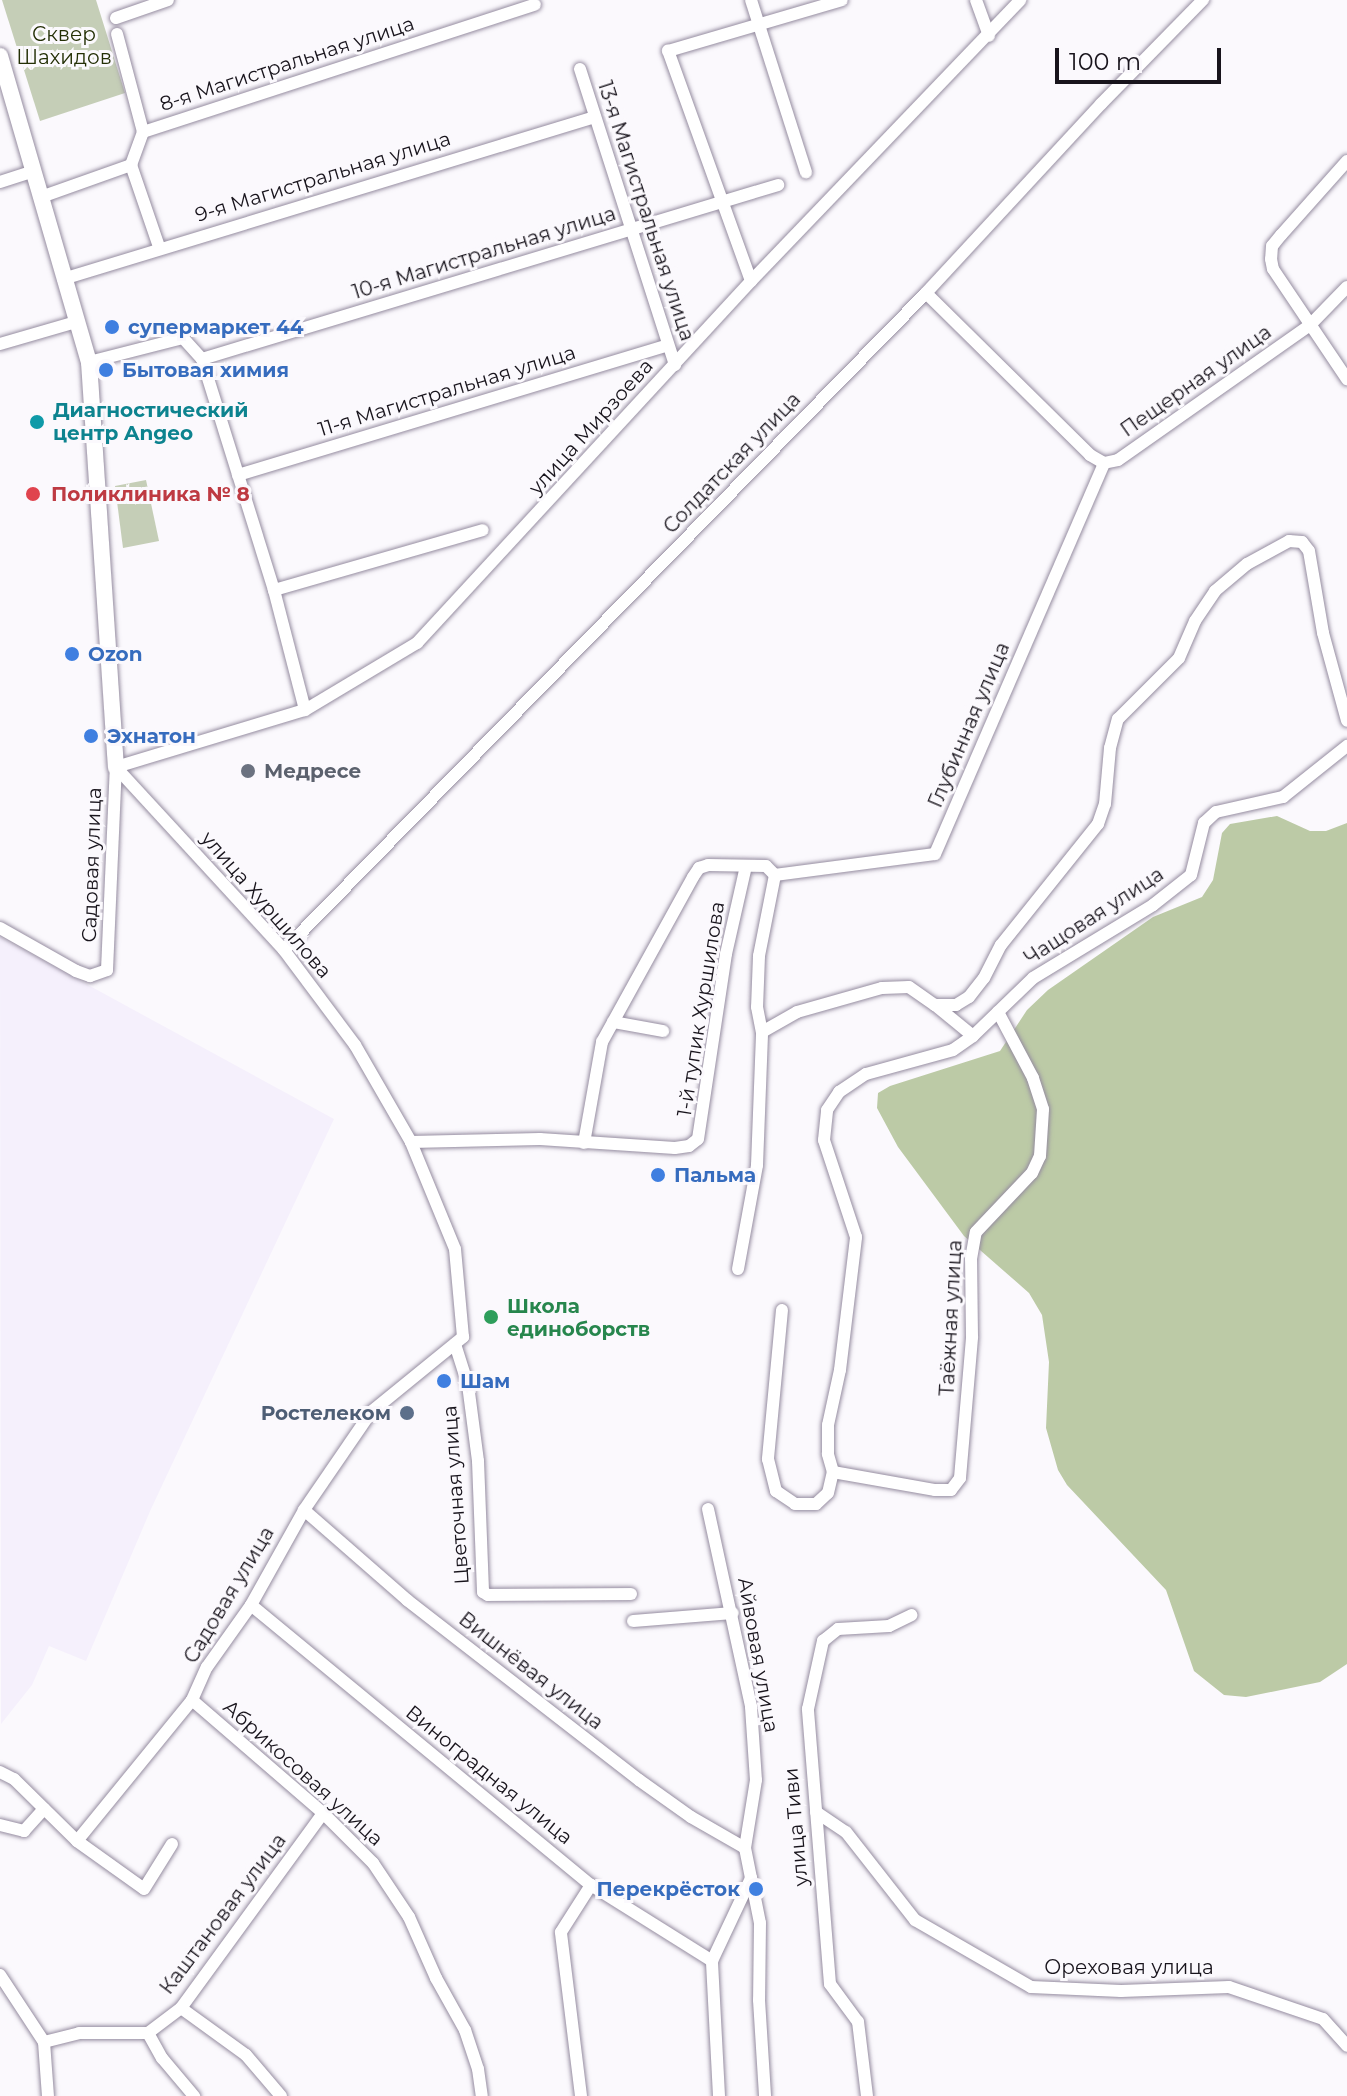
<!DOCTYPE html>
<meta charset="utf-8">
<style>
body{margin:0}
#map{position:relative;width:1347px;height:2096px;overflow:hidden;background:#fbf9fd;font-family:Montserrat,sans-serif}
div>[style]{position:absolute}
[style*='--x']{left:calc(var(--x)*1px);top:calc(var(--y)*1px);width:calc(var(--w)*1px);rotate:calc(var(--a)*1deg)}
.built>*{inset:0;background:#f5f0fc}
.green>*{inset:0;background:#c5ceb7}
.forest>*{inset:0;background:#bccaa6}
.roads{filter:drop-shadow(0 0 2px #958ca0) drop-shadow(0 0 2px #958ca0)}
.minor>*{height:12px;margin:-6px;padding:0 6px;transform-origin:6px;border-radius:6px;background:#fff}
.tertiary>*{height:16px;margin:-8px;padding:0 8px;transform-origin:8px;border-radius:8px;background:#fff}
.dots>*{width:22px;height:22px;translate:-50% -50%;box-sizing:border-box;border:4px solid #fbf9fd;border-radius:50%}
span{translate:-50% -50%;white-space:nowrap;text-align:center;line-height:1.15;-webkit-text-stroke:6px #fbf9fd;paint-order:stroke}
.park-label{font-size:20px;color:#243006}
.street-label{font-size:20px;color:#18141c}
.shop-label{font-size:20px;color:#366cbe;font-weight:700}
.left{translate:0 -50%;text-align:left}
.right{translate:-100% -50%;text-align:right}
.culture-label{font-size:20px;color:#0d838f;font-weight:700}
.health-label{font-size:20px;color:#be3a42;font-weight:700}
.worship-label{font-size:20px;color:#5b616d;font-weight:700}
.leisure-label{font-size:20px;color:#27864d;font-weight:700}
.service-label{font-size:20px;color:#4e5e75;font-weight:700}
.scale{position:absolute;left:1055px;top:48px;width:166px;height:36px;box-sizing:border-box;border:4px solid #18141c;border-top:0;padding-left:10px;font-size:24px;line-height:28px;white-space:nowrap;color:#18141c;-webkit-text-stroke:6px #fbf9fd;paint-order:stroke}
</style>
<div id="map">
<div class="built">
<div style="clip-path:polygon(0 937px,334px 1119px,151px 1509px,86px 1661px,49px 1646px,32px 1685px,1px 1724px)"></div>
</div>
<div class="green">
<div style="clip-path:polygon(2px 0,96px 0,125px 93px,40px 121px)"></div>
<div style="clip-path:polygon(146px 480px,159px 541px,123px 548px,115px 486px)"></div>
</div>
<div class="forest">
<div style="clip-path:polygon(1277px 816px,1310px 831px,1326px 831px,1347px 823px,1347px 1664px,1320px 1682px,1246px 1697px,1224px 1695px,1194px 1671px,1166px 1590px,1067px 1485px,1058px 1470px,1046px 1428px,1049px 1362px,1042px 1315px,1029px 1293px,964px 1236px,898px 1147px,877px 1108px,878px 1093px,890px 1086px,1000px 1051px,1027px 1010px,1048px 990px,1153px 917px,1202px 897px,1213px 880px,1222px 833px,1230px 824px)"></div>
</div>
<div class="roads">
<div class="minor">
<div style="--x:751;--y:0;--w:181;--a:72.3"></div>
<div style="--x:976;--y:0;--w:38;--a:70"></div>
<div style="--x:116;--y:18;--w:55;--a:-19.1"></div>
<div style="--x:117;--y:34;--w:101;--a:75.1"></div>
<div style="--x:143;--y:132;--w:35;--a:110"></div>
<div style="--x:131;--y:165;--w:87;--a:71.1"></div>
<div style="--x:580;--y:69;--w:311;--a:72.2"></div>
<div style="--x:143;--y:132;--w:412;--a:-18"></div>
<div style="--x:1347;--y:161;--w:99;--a:131.7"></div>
<div style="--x:1281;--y:235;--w:14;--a:129"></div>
<div style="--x:1272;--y:246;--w:13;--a:94"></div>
<div style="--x:1271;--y:259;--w:10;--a:79"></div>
<div style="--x:1273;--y:269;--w:133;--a:56.1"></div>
<div style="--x:0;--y:182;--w:35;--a:-18"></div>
<div style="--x:41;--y:197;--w:96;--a:-19.6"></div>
<div style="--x:63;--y:279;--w:556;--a:-16.94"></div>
<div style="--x:751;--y:281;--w:245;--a:-109.8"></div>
<div style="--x:668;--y:51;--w:181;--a:-16.3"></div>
<div style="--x:926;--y:293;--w:231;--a:44.6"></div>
<div style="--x:1090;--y:455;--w:16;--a:30"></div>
<div style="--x:1104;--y:463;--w:14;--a:-12"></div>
<div style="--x:1118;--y:460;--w:235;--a:-35.1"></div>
<div style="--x:1310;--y:325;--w:53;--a:-45.8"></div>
<div style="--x:0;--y:344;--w:79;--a:-16.1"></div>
<div style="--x:202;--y:359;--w:602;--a:-16.81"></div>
<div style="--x:89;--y:362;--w:97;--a:-14.3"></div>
<div style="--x:183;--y:338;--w:28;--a:48"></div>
<div style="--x:202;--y:359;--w:242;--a:72.7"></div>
<div style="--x:274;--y:590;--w:124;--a:75.5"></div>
<div style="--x:238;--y:475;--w:449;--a:-16.8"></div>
<div style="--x:274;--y:590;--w:217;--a:-16"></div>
<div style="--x:116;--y:767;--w:197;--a:-16.8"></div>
<div style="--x:305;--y:710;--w:131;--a:-30.9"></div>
<div style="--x:417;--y:643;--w:493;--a:-47.3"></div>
<div style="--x:751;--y:281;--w:389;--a:-46.2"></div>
<div style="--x:775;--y:875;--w:161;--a:-7.5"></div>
<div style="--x:935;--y:854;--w:426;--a:-66.6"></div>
<div style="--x:0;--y:928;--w:87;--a:29.5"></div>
<div style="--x:76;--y:971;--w:15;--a:20"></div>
<div style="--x:90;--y:976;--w:18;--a:-19"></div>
<div style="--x:107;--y:970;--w:203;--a:-87.5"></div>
<div style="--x:284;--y:950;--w:919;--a:-45.66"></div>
<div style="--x:926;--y:293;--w:258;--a:-47.2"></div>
<div style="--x:1101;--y:104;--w:146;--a:-45.6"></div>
<div style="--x:935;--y:1005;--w:49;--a:39.2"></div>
<div style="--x:613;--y:1022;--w:51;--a:10.2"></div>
<div style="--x:411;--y:1142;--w:129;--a:-1.3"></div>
<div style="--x:540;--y:1139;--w:135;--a:3.8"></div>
<div style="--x:675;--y:1148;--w:14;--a:-8"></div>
<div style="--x:689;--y:1146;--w:11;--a:-38"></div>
<div style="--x:698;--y:1139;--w:187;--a:-81.4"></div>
<div style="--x:726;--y:954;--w:90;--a:-77.2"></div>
<div style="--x:584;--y:1143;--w:103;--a:-79.9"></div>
<div style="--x:602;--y:1042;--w:188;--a:-61.1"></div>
<div style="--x:693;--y:877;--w:11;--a:-56"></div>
<div style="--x:699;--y:868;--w:9;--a:-18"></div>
<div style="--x:708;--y:865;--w:58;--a:1"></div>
<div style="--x:766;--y:866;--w:13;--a:45"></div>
<div style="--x:775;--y:875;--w:83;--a:101.2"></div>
<div style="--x:759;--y:956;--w:51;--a:92.2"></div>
<div style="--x:757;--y:1007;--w:25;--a:79"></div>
<div style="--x:738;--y:1269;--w:106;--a:-79.6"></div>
<div style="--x:757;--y:1165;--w:133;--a:-87.8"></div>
<div style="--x:762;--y:1032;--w:40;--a:-29.7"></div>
<div style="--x:797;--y:1012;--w:88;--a:-15.8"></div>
<div style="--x:882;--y:988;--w:27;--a:-2"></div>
<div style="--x:909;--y:987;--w:32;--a:35"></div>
<div style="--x:935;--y:1005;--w:21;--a:0"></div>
<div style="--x:956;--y:1005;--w:15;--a:-32"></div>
<div style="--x:969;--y:997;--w:24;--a:-52"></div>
<div style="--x:984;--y:978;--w:37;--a:-63"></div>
<div style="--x:1001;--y:945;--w:155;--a:-51.3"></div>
<div style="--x:1098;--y:824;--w:21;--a:-71"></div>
<div style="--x:1105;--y:804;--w:56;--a:-84.9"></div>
<div style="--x:1110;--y:748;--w:30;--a:-75"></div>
<div style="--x:1118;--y:719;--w:86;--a:-45"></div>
<div style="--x:1179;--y:658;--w:40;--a:-66.6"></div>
<div style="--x:1195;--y:621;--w:36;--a:-56"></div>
<div style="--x:1215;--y:591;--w:42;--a:-40.2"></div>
<div style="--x:1247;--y:564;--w:48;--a:-28.7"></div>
<div style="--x:1289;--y:541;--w:13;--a:4"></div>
<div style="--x:1302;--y:542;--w:11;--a:52"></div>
<div style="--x:1309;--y:551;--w:83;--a:80.3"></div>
<div style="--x:1323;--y:633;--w:91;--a:74.7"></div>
<div style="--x:782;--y:1310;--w:150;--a:95.4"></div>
<div style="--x:768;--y:1459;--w:33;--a:76"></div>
<div style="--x:776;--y:1491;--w:23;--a:34"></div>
<div style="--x:795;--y:1504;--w:21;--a:0"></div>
<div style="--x:816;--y:1504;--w:16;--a:-43"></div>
<div style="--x:828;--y:1493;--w:22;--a:-77"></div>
<div style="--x:455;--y:1344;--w:43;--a:72.4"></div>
<div style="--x:468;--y:1385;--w:77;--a:82.5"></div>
<div style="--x:478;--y:1461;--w:131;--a:87.8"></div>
<div style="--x:483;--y:1592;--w:6;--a:31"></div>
<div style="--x:488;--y:1595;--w:143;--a:-0.4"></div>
<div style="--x:833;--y:1472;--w:19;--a:-106"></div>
<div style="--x:828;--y:1454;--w:29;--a:-90"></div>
<div style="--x:828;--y:1425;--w:56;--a:-77.7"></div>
<div style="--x:840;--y:1370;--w:134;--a:-83.1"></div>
<div style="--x:856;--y:1237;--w:102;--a:-108.3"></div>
<div style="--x:824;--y:1140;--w:30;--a:-84"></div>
<div style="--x:827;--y:1110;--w:22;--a:-56"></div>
<div style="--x:839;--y:1092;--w:32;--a:-34"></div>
<div style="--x:866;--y:1074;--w:90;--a:-15.4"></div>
<div style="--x:953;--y:1050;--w:24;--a:-35"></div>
<div style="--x:973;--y:1036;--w:83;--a:-44"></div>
<div style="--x:1033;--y:978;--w:140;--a:-31.3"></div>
<div style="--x:1153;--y:905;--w:48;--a:-38.3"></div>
<div style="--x:1191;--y:875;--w:54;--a:-76"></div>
<div style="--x:1204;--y:823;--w:16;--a:-43"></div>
<div style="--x:1216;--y:812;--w:69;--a:-12.6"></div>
<div style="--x:1283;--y:797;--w:82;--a:-38.6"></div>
<div style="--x:833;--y:1472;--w:104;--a:10"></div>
<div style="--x:935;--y:1490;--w:16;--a:0"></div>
<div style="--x:951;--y:1490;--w:15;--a:-53"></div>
<div style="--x:960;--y:1478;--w:142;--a:-85.1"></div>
<div style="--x:972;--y:1337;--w:78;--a:-90.7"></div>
<div style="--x:971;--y:1259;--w:27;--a:-80"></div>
<div style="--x:976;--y:1232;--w:81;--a:-46.5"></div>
<div style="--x:1032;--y:1173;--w:19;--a:-65"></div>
<div style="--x:1040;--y:1156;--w:47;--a:-86.3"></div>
<div style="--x:1043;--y:1109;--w:33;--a:-108"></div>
<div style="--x:1033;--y:1078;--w:75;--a:-117.9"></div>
<div style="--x:708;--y:1509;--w:203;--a:77.7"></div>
<div style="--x:751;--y:1707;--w:73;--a:86.1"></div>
<div style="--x:756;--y:1780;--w:69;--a:99.2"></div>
<div style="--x:745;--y:1848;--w:76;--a:78.7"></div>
<div style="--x:760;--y:1923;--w:77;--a:90.7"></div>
<div style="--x:759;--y:2000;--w:96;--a:86.4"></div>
<div style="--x:304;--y:1510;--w:137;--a:41.1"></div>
<div style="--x:407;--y:1600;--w:294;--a:37.8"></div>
<div style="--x:639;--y:1780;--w:64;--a:35.4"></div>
<div style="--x:691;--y:1817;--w:62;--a:29.9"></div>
<div style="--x:251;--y:1605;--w:440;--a:39.5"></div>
<div style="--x:591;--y:1885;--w:143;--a:32.1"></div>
<div style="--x:633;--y:1621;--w:100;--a:-4.6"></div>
<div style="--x:192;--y:1700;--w:173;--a:40.8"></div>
<div style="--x:323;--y:1813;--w:71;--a:45"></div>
<div style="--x:373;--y:1863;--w:65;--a:56.3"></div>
<div style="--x:409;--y:1917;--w:67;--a:66.1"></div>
<div style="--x:436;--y:1978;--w:60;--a:60.9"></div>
<div style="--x:465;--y:2030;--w:41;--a:71.6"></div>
<div style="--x:478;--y:2069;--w:27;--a:82"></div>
<div style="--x:0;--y:1772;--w:16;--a:27"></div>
<div style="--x:14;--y:1779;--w:88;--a:44.5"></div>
<div style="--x:77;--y:1841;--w:82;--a:35.6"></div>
<div style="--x:144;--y:1889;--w:53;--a:-58.1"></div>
<div style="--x:816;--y:1812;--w:36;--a:34"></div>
<div style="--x:846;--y:1832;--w:112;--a:51.9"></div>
<div style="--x:915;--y:1920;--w:134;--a:30"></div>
<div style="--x:1031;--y:1987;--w:90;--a:2.5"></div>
<div style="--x:1121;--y:1991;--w:108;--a:-2.1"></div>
<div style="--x:1229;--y:1987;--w:99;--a:18.8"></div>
<div style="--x:1323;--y:2019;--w:36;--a:48"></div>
<div style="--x:0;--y:1825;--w:25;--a:14"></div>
<div style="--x:24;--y:1831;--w:30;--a:-48"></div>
<div style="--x:77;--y:1841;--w:182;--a:-50.8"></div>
<div style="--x:192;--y:1700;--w:36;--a:-66"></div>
<div style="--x:207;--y:1667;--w:76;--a:-54.6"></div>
<div style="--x:251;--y:1605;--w:109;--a:-60.8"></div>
<div style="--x:304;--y:1510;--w:119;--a:-55.6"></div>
<div style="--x:371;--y:1412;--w:119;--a:-39.2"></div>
<div style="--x:463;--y:1337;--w:88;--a:-95.2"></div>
<div style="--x:455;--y:1249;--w:116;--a:-112.4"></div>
<div style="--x:411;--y:1142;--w:112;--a:-120"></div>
<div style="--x:355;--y:1045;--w:119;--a:-126.8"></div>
<div style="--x:284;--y:950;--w:248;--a:-132.6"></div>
<div style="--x:0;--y:1975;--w:80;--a:56.7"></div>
<div style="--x:44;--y:2042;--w:54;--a:85.8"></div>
<div style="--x:181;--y:2008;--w:80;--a:35.9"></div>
<div style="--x:246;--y:2055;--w:54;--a:49.5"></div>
<div style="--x:148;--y:2033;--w:41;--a:-37.1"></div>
<div style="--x:181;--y:2008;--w:241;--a:-53.9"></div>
<div style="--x:44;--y:2042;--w:36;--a:-14"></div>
<div style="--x:79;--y:2033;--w:69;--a:0"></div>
<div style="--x:148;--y:2033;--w:29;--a:61"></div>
<div style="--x:162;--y:2058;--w:50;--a:49.9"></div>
<div style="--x:581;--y:2096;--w:165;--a:-97"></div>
<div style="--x:561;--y:1932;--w:56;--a:-57.4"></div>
<div style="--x:719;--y:2096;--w:135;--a:-93"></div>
<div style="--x:712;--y:1961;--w:92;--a:-64.8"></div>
<div style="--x:867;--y:2096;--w:75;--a:-96.9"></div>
<div style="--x:858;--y:2022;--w:47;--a:-126.4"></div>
<div style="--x:830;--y:1984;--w:276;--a:-94.6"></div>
<div style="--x:808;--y:1709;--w:70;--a:-77.6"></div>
<div style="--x:823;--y:1641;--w:19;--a:-39"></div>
<div style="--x:838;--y:1629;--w:51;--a:-3.4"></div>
<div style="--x:889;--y:1626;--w:25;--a:-26"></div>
</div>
<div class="tertiary">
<div style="--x:0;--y:56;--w:319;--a:73.8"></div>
<div style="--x:89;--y:362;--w:406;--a:86.2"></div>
</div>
</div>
<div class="dots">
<div style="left:112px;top:327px;background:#3f7fe0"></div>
<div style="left:106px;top:370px;background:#3f7fe0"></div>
<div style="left:37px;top:422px;background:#0f9aa8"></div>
<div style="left:33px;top:494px;background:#e0444e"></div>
<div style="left:72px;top:654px;background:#3f7fe0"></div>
<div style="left:91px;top:736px;background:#3f7fe0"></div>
<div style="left:248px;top:771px;background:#6b7280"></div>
<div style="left:658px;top:1175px;background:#3f7fe0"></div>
<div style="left:491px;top:1317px;background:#2e9e5b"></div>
<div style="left:444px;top:1381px;background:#3f7fe0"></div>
<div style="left:407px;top:1413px;background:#5c6f8a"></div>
<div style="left:756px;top:1889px;background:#3f7fe0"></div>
</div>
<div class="park-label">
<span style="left:64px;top:46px">Сквер<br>Шахидов</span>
</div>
<div class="street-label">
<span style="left:287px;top:64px;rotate:-18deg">8-я Магистральная улица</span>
<span style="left:323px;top:177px;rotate:-17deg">9-я Магистральная улица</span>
<span style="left:646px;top:211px;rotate:72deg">13-я Магистральная улица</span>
<span style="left:484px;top:253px;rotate:-17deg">10-я Магистральная улица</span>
<span style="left:1196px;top:381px;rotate:-35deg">Пещерная улица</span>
<span style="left:447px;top:391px;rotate:-17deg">11-я Магистральная улица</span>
<span style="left:591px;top:427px;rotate:-48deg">улица Мирзоева</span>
<span style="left:732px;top:463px;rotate:-46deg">Солдатская улица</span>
<span style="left:969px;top:725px;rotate:-67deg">Глубинная улица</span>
<span style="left:92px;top:865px;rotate:-88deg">Садовая улица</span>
<span style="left:266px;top:905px;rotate:49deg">улица Хуршилова</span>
<span style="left:1094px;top:916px;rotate:-33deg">Чащовая улица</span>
<span style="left:701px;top:1009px;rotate:-81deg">1-й тупик Хуршилова</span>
<span style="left:951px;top:1318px;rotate:-87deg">Таёжная улица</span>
<span style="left:456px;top:1495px;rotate:-94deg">Цветочная улица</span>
<span style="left:229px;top:1595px;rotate:-59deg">Садовая улица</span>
<span style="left:758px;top:1655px;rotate:80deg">Айвовая улица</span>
<span style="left:531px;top:1671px;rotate:38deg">Вишнёвая улица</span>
<span style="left:303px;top:1773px;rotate:42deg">Абрикосовая улица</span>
<span style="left:489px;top:1775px;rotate:39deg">Виноградная улица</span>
<span style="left:796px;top:1827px;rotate:-95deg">улица Тиви</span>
<span style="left:223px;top:1914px;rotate:-53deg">Каштановая улица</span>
<span style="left:1129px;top:1967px">Ореховая улица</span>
</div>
<div class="shop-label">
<span class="left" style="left:128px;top:327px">супермаркет 44</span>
<span class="left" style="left:122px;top:370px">Бытовая химия</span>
<span class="left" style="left:88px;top:654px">Ozon</span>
<span class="left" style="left:107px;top:736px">Эхнатон</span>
<span class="left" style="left:674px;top:1175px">Пальма</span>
<span class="left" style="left:460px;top:1381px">Шам</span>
<span class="right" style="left:740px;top:1889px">Перекрёсток</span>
</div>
<div class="culture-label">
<span class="left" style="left:53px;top:422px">Диагностический<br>центр Angeo</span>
</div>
<div class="health-label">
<span class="left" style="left:51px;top:494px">Поликлиника № 8</span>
</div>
<div class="worship-label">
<span class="left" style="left:264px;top:771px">Медресе</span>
</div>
<div class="leisure-label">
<span class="left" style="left:507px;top:1318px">Школа<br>единоборств</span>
</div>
<div class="service-label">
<span class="right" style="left:391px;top:1413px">Ростелеком</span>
</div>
<div class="scale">100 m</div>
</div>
